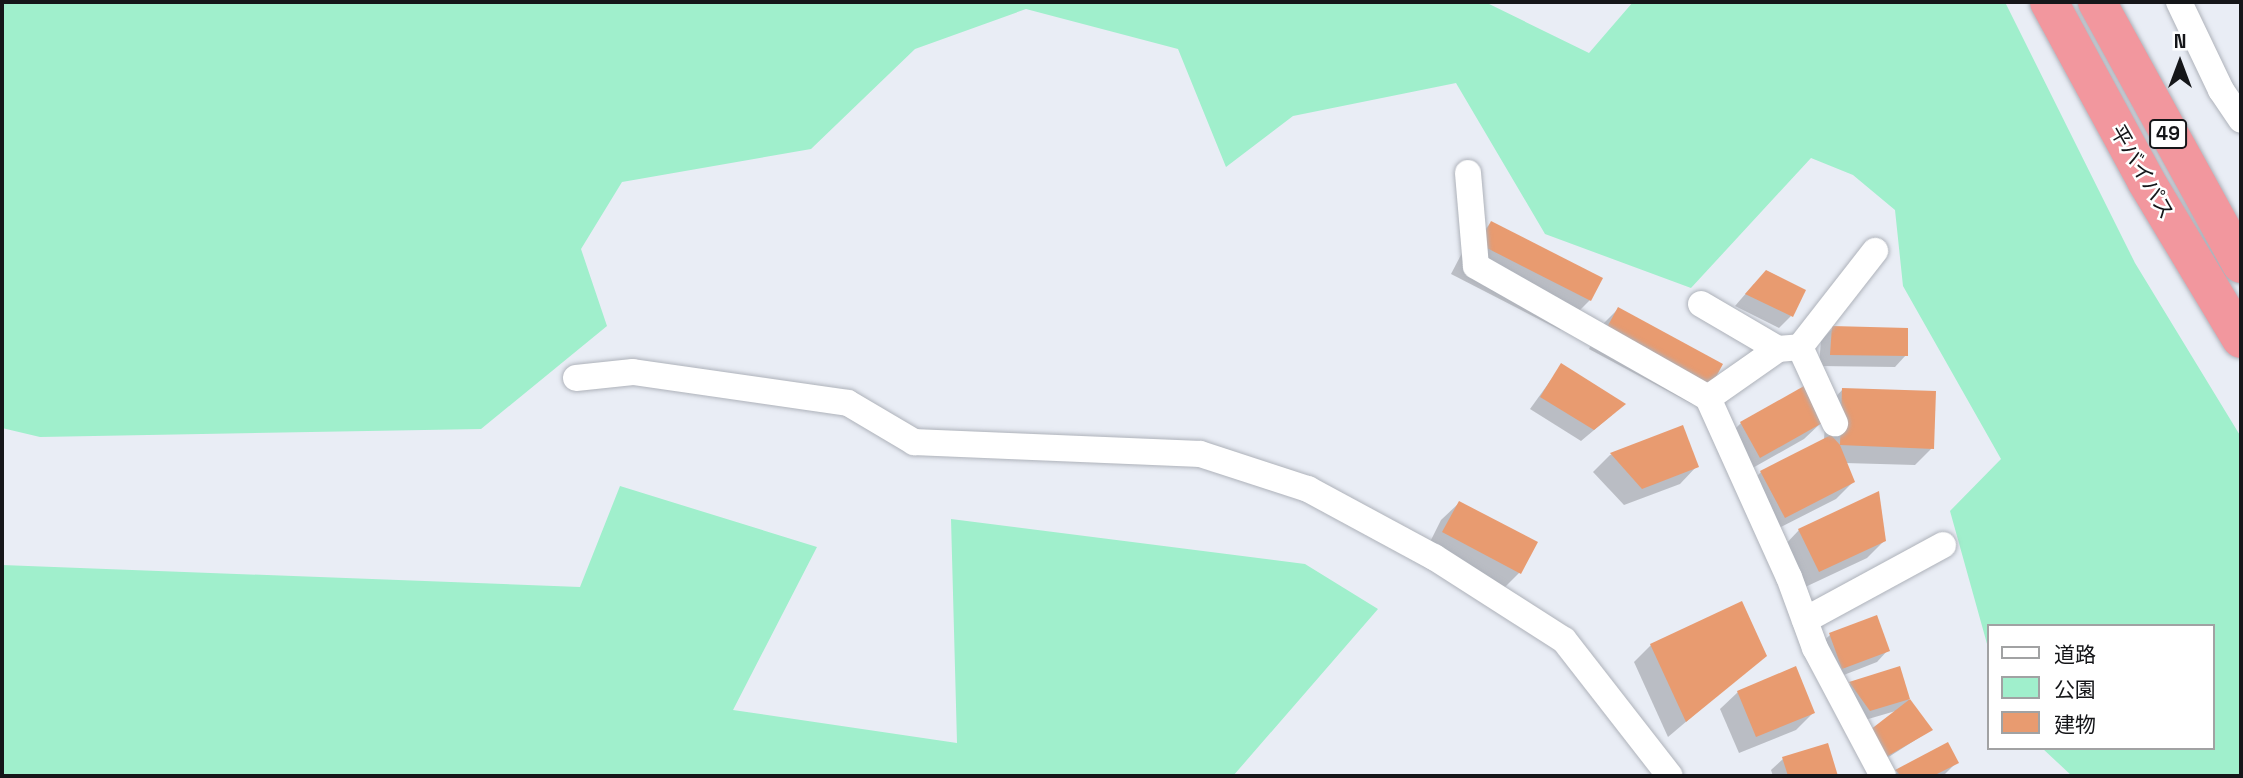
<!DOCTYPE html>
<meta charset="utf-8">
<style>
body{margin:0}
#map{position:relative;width:2243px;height:778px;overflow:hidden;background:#e9edf5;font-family:"Space Grotesk","Noto Sans JP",sans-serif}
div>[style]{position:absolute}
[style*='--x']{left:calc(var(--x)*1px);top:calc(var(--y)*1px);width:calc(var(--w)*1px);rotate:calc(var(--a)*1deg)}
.green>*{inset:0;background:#a0efcc}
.shadow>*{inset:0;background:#0003}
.building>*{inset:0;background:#e89b70}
.roads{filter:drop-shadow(0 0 2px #aeb2ba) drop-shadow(0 0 2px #aeb2ba)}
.minor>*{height:26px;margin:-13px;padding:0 13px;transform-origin:13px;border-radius:13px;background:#fff}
.trunk>*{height:38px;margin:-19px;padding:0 19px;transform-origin:19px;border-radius:19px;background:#f2979e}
span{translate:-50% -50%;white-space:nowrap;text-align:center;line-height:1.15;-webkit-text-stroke:5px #fff;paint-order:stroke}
.shield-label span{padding:2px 5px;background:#fff;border:2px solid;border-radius:5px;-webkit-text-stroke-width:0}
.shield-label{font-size:19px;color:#151619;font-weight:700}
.street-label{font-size:21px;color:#151619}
.frame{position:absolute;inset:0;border:4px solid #151619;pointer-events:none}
.legend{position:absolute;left:1987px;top:624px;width:228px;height:126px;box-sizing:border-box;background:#fff;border:2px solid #a1a2a3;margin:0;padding:9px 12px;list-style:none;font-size:21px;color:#151619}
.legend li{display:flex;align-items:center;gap:14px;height:35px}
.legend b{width:35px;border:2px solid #a1a2a3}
.north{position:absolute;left:2145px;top:28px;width:70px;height:70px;-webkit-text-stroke:5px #fff;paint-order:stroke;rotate:0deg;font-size:19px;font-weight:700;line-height:28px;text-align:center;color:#151619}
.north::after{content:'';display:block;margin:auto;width:24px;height:32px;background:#151619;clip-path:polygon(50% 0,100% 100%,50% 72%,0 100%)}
</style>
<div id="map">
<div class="green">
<div style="clip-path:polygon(2px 2px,1485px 2px,1589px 53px,1633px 2px,2005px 2px,2135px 263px,2241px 437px,2241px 776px,2072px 776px,2042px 748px,2213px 748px,2213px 626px,1989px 626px,1989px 651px,1950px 511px,2001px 459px,1903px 286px,1895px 210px,1853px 175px,1811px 158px,1691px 288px,1545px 234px,1456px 83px,1293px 116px,1226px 167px,1178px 49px,1026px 9px,915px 49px,811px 149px,622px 182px,581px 249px,607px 326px,481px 429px,40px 437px,2px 428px)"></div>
<div style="clip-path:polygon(620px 486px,817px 547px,733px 710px,957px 743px,951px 519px,1305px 564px,1378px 609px,1233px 776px,2px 776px,2px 565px,580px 587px)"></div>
</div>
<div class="shadow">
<div style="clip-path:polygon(1491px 223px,1590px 300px,1560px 330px,1451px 274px,1462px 253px)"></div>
<div style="clip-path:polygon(1754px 284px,1791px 316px,1779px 328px,1735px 306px)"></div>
<div style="clip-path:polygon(1618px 309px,1709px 387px,1692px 404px,1589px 349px,1601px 326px)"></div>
<div style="clip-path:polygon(1833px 328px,1906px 355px,1895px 367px,1819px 366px,1821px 340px)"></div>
<div style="clip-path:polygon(1561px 366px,1612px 415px,1581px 441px,1530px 409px)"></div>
<div style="clip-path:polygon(1843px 389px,1932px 448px,1915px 465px,1845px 463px,1853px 482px,1836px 499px,1767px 534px,1744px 490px,1761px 472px,1824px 440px,1826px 407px)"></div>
<div style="clip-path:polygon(1822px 422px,1804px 439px,1742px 474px,1724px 440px,1741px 423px)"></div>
<div style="clip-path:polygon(1682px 428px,1697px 466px,1680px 484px,1624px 505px,1593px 472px,1610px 455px)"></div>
<div style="clip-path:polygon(1459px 503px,1535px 543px,1519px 573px,1502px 590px,1426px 550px,1441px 520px)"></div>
<div style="clip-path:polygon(1799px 530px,1884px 541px,1867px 558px,1801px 589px,1782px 548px)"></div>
<div style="clip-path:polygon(1876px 617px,1888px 650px,1877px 662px,1831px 680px,1818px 646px,1830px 635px)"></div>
<div style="clip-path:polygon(1651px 645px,1765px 655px,1668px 737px,1634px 662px)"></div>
<div style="clip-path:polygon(1899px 669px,1909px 700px,1931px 730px,1873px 767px,1899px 710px,1858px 722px,1839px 695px,1850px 684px)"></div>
<div style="clip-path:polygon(1738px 692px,1813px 713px,1796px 730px,1739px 753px,1720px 709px)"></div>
<div style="clip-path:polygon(1947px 744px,1957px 762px,1945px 774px,1891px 776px)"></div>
<div style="clip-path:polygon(1827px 745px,1837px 776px,1773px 776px,1771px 770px,1783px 759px)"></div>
</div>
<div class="building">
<div style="clip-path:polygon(1491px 221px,1603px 278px,1591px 301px,1479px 244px)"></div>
<div style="clip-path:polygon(1766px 270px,1806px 290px,1793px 317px,1745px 294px)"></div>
<div style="clip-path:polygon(1618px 307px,1723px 364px,1710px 388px,1605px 331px)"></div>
<div style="clip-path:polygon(1832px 326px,1908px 328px,1908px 356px,1830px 355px)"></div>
<div style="clip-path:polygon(1561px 363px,1626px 404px,1594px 430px,1540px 397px)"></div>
<div style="clip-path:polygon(1804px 386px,1824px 422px,1760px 458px,1740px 422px)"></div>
<div style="clip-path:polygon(1842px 388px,1936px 391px,1934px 449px,1840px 445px)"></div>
<div style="clip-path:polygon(1683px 425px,1699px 467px,1642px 489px,1610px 453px)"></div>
<div style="clip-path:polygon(1831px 435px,1840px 445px,1855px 482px,1785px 518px,1760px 471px)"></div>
<div style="clip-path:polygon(1879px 491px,1886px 541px,1819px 572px,1798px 529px)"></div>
<div style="clip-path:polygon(1459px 501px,1538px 542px,1521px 574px,1442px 532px)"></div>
<div style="clip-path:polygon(1742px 601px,1767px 656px,1686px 722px,1650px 644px)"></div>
<div style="clip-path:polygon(1877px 615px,1890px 651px,1842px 669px,1829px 633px)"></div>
<div style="clip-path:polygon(1796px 666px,1815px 713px,1756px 737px,1737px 691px)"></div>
<div style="clip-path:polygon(1900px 666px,1910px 699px,1870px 711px,1849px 682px)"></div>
<div style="clip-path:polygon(1910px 699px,1933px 730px,1886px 757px,1870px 730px)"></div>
<div style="clip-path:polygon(1948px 742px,1959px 763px,1933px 776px,1901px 776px,1895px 770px)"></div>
<div style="clip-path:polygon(1828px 743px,1838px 776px,1788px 776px,1782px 757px)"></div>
</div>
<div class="roads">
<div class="minor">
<div style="--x:2179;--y:2;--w:98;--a:64.5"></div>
<div style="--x:2221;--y:90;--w:36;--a:56"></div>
<div style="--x:1468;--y:173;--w:93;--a:85.1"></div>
<div style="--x:1476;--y:266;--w:267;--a:29.6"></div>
<div style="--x:1708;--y:398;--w:196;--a:65.7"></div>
<div style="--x:1789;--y:577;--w:76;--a:69.9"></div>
<div style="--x:1815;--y:648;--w:145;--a:62"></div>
<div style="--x:1701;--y:304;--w:89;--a:30.3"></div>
<div style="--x:1800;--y:347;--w:84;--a:65.3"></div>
<div style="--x:576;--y:378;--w:57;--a:-6"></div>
<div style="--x:633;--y:372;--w:217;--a:8.2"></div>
<div style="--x:848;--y:403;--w:77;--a:30.6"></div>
<div style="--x:914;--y:442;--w:286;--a:2.4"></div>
<div style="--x:1200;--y:454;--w:114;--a:18"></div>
<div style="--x:1308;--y:489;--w:143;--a:28.4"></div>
<div style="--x:1434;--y:557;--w:154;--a:32.6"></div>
<div style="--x:1564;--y:640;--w:172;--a:52.1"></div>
<div style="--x:1708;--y:398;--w:85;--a:-35"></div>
<div style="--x:1778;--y:349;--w:22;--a:-5"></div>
<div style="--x:1800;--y:347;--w:122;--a:-52"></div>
<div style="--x:1805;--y:620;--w:157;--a:-28.5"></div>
</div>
<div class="trunk">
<div style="--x:2049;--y:2;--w:204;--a:61.5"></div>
<div style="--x:2146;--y:181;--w:184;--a:59"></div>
<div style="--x:2097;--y:2;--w:299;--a:61.2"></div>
</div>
</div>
<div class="shield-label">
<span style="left:2168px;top:134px">49</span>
</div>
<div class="street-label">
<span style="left:2142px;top:172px;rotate:60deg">平バイパス</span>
</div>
<div class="frame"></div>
<ul class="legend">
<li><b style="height:9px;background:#fff"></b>道路</li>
<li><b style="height:19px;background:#a0efcc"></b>公園</li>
<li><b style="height:19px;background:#e89b70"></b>建物</li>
</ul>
<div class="north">N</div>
</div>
